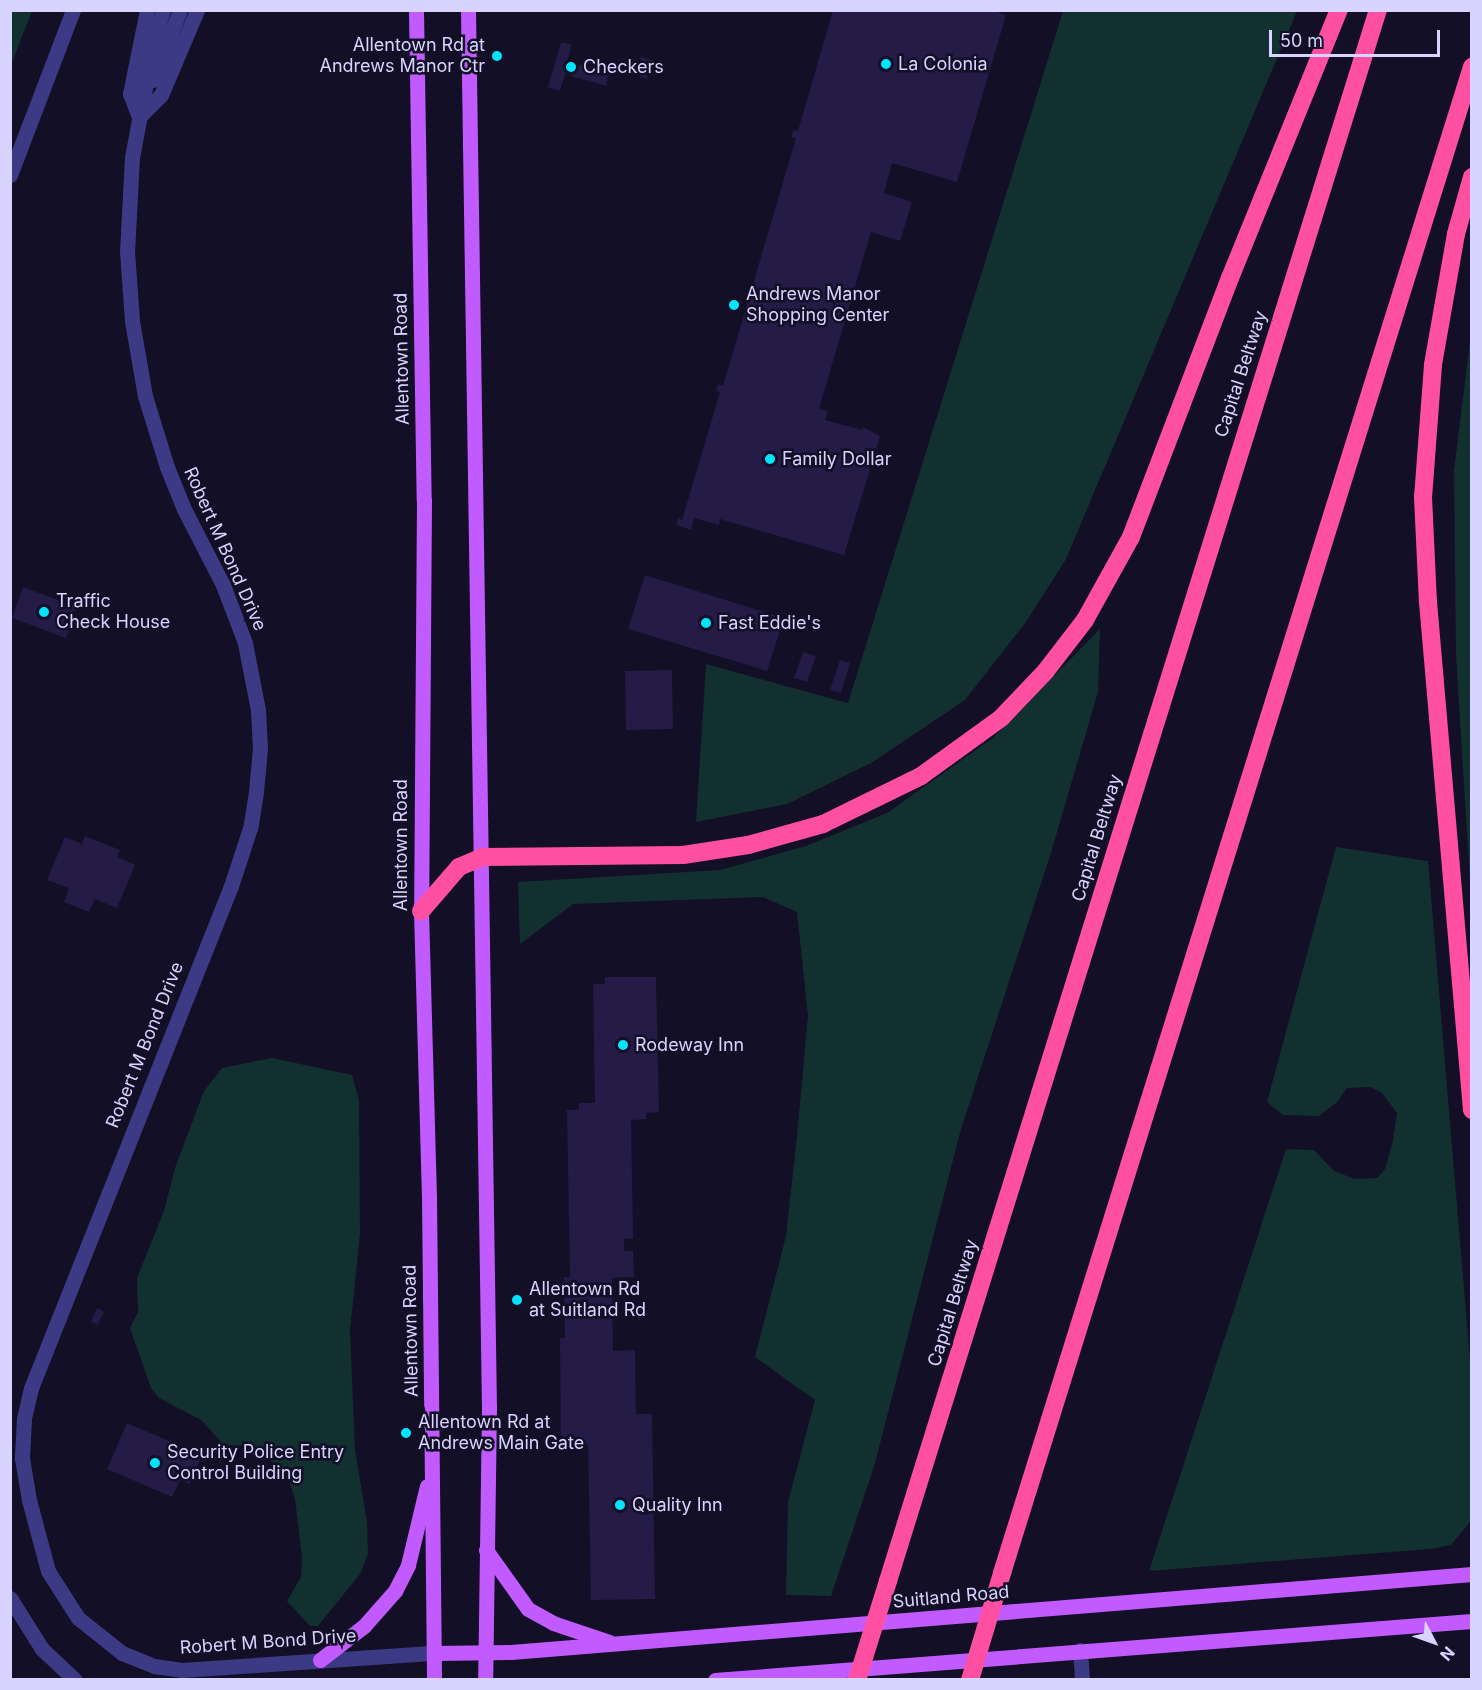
<!DOCTYPE html>
<style>
body{margin:0}
#map{position:relative;width:1482px;height:1690px;overflow:hidden;background:#130f26;font-family:Inter,sans-serif}
div>[style]{position:absolute}
[style*='--x']{left:calc(var(--x)*1px);top:calc(var(--y)*1px);width:calc(var(--w)*1px);rotate:calc(var(--a)*1deg)}
.green>*{inset:0;background:#12302f}
.building>*{inset:0;background:#241b47}
.minor>*{height:15px;margin:-7.5px;padding:0 7.5px;transform-origin:7.5px;border-radius:7.5px;background:#3d3a85}
.major>*{height:15px;margin:-7.5px;padding:0 7.5px;transform-origin:7.5px;border-radius:7.5px;background:#c25bff}
.highway>*{height:18px;margin:-9px;padding:0 9px;transform-origin:9px;border-radius:9px;background:#ff4fa3}
.highway-bridge>*{height:18px;margin:-9px;padding:0 9px;transform-origin:9px;border-radius:9px;background:#ff4fa3}
.dots>*{width:16px;height:16px;translate:-50% -50%;box-sizing:border-box;border:3px solid #130f26;border-radius:50%}
span{translate:-50% -50%;white-space:nowrap;text-align:center;line-height:1.15;-webkit-text-stroke:5px #130f26;paint-order:stroke}
.poi-label{font-size:18px;color:#d9d4ff}
.right{translate:-100% -50%;text-align:right}
.left{translate:0 -50%;text-align:left}
.street-label{font-size:18px;color:#d9d4ff}
.frame{position:absolute;inset:0;border:12px solid #d9d4ff;pointer-events:none}
.north{position:absolute;left:1404px;top:1612px;width:60px;height:60px;-webkit-text-stroke:4px #130f26;paint-order:stroke;rotate:131deg;font-size:16px;font-weight:700;line-height:24px;text-align:center;color:#d9d4ff}
.north::after{content:'';display:block;margin:auto;width:21px;height:27px;background:#d9d4ff;clip-path:polygon(50% 0,100% 100%,50% 72%,0 100%)}
.scale{position:absolute;left:1269px;top:30px;width:171px;height:27px;box-sizing:border-box;border:3px solid #d9d4ff;border-top:0;padding-left:8px;font-size:18px;line-height:21px;white-space:nowrap;color:#d9d4ff;-webkit-text-stroke:4px #130f26;paint-order:stroke}
</style>
<div id="map">
<div class="green">
<div style="clip-path:polygon(11px 10px,32px 11px,11px 65px,10px 11px)"></div>
<div style="clip-path:polygon(1063px 11px,1297px 11px,1066px 559px,1026px 622px,965px 700px,871px 763px,787px 804px,696px 822px,706px 664px,848px 703px)"></div>
<div style="clip-path:polygon(1471px 333px,1472px 333px,1471px 899px,1456px 655px,1454px 470px)"></div>
<div style="clip-path:polygon(1100px 629px,1098px 692px,1050px 856px,961px 1129px,874px 1467px,831px 1596px,786px 1595px,788px 1502px,815px 1400px,755px 1357px,786px 1236px,797px 1136px,808px 1016px,797px 912px,763px 897px,573px 904px,520px 944px,518px 882px,720px 870px,806px 846px,887px 813px,993px 738px)"></div>
<div style="clip-path:polygon(1336px 847px,1428px 861px,1471px 1371px,1471px 1521px,1451px 1545px,1430px 1549px,1149px 1571px,1286px 1149px,1314px 1150px,1334px 1171px,1355px 1179px,1377px 1178px,1385px 1169px,1393px 1141px,1397px 1113px,1382px 1093px,1370px 1087px,1347px 1088px,1337px 1102px,1319px 1116px,1283px 1115px,1267px 1102px)"></div>
<div style="clip-path:polygon(272px 1058px,352px 1075px,359px 1100px,360px 1234px,350px 1331px,355px 1449px,367px 1523px,368px 1554px,360px 1574px,318px 1626px,310px 1626px,287px 1601px,301px 1577px,302px 1558px,295px 1499px,288px 1477px,265px 1455px,246px 1445px,225px 1446px,201px 1420px,159px 1398px,151px 1388px,130px 1328px,138px 1312px,137px 1278px,164px 1211px,175px 1168px,204px 1091px,222px 1068px)"></div>
</div>
<div class="building">
<div style="clip-path:polygon(833px 10px,991px 10px,1006px 15px,957px 182px,892px 163px,884px 193px,912px 202px,900px 241px,871px 232px,819px 409px,828px 411px,825px 420px,862px 430px,863px 427px,880px 436px,844px 555px,720px 519px,719px 525px,694px 518px,691px 530px,676px 525px,678px 518px,682px 520px,720px 392px,716px 391px,718px 384px,723px 386px,796px 138px,791px 137px,794px 130px,798px 131px)"></div>
<div style="clip-path:polygon(561px 42px,572px 45px,567px 61px,609px 73px,606px 86px,565px 74px,560px 91px,548px 87px)"></div>
<div style="clip-path:polygon(641px 57px,652px 60px,647px 79px,640px 77px,644px 65px,639px 64px)"></div>
<div style="clip-path:polygon(645px 575px,784px 618px,767px 671px,628px 629px)"></div>
<div style="clip-path:polygon(23px 587px,77px 607px,66px 638px,12px 618px)"></div>
<div style="clip-path:polygon(803px 652px,816px 656px,807px 682px,794px 678px)"></div>
<div style="clip-path:polygon(840px 660px,850px 663px,841px 693px,830px 690px)"></div>
<div style="clip-path:polygon(672px 670px,673px 729px,626px 730px,625px 671px)"></div>
<div style="clip-path:polygon(85px 836px,120px 850px,117px 857px,135px 865px,117px 908px,95px 899px,89px 912px,64px 902px,69px 888px,47px 880px,65px 837px,82px 844px)"></div>
<div style="clip-path:polygon(605px 977px,656px 977px,659px 1112px,646px 1113px,646px 1119px,631px 1120px,633px 1238px,624px 1239px,624px 1251px,633px 1251px,634px 1277px,612px 1278px,613px 1351px,635px 1350px,636px 1414px,652px 1414px,655px 1599px,591px 1600px,588px 1444px,561px 1445px,560px 1338px,565px 1338px,564px 1277px,570px 1277px,567px 1110px,579px 1110px,579px 1103px,595px 1103px,593px 984px,605px 984px)"></div>
<div style="clip-path:polygon(97px 1308px,104px 1312px,98px 1325px,91px 1322px)"></div>
<div style="clip-path:polygon(127px 1423px,202px 1455px,190px 1484px,180px 1480px,172px 1497px,107px 1469px)"></div>
</div>
<div class="minor">
<div style="--x:163;--y:10;--w:31;--a:107"></div>
<div style="--x:154;--y:40;--w:119;--a:100.6"></div>
<div style="--x:132;--y:157;--w:94;--a:93"></div>
<div style="--x:127;--y:251;--w:70;--a:85.9"></div>
<div style="--x:132;--y:321;--w:76;--a:80.2"></div>
<div style="--x:145;--y:396;--w:74;--a:72.8"></div>
<div style="--x:167;--y:467;--w:45;--a:68"></div>
<div style="--x:184;--y:509;--w:85;--a:62.8"></div>
<div style="--x:223;--y:585;--w:62;--a:69.2"></div>
<div style="--x:245;--y:643;--w:68;--a:79"></div>
<div style="--x:258;--y:710;--w:38;--a:87"></div>
<div style="--x:260;--y:748;--w:44;--a:95.2"></div>
<div style="--x:256;--y:792;--w:36;--a:99"></div>
<div style="--x:250;--y:828;--w:61;--a:108.1"></div>
<div style="--x:231;--y:886;--w:540;--a:111.72"></div>
<div style="--x:31;--y:1388;--w:32;--a:103"></div>
<div style="--x:24;--y:1419;--w:39;--a:93"></div>
<div style="--x:22;--y:1458;--w:43;--a:80.5"></div>
<div style="--x:29;--y:1500;--w:73;--a:75"></div>
<div style="--x:48;--y:1571;--w:56;--a:57.4"></div>
<div style="--x:78;--y:1618;--w:56;--a:38.5"></div>
<div style="--x:122;--y:1653;--w:35;--a:22"></div>
<div style="--x:154;--y:1666;--w:28;--a:8"></div>
<div style="--x:182;--y:1670;--w:253;--a:-3.9"></div>
<div style="--x:153;--y:80;--w:75;--a:-68.9"></div>
<div style="--x:139;--y:117;--w:31;--a:-45"></div>
<div style="--x:161;--y:95;--w:92;--a:-67"></div>
<div style="--x:139;--y:117;--w:25;--a:-111"></div>
<div style="--x:130;--y:94;--w:86;--a:-78.6"></div>
<div style="--x:10;--y:175;--w:177;--a:-69.1"></div>
<div style="--x:10;--y:1598;--w:60;--a:57.9"></div>
<div style="--x:42;--y:1649;--w:45;--a:43.2"></div>
<div style="--x:1080;--y:1650;--w:30;--a:86"></div>
</div>
<div class="major">
<div style="--x:416;--y:10;--w:490;--a:89.1"></div>
<div style="--x:424;--y:500;--w:411;--a:90.4"></div>
<div style="--x:421;--y:911;--w:286;--a:88.4"></div>
<div style="--x:429;--y:1197;--w:483;--a:89.4"></div>
<div style="--x:468;--y:10;--w:1397;--a:89.14"></div>
<div style="--x:489;--y:1407;--w:273;--a:90.8"></div>
<div style="--x:486;--y:1550;--w:72;--a:54.6"></div>
<div style="--x:528;--y:1609;--w:29;--a:29"></div>
<div style="--x:553;--y:1623;--w:59;--a:18.7"></div>
<div style="--x:434;--y:1653;--w:77;--a:-0.7"></div>
<div style="--x:511;--y:1652;--w:964;--a:-4.64"></div>
<div style="--x:320;--y:1660;--w:56;--a:-37.7"></div>
<div style="--x:364;--y:1626;--w:47;--a:-48.5"></div>
<div style="--x:395;--y:1591;--w:29;--a:-63"></div>
<div style="--x:408;--y:1565;--w:81;--a:-76.5"></div>
<div style="--x:715;--y:1680;--w:759;--a:-4.46"></div>
</div>
<div class="highway">
<div style="--x:1472;--y:177;--w:59;--a:105.7"></div>
<div style="--x:1456;--y:234;--w:133;--a:100"></div>
<div style="--x:1433;--y:365;--w:132;--a:94.3"></div>
<div style="--x:1423;--y:497;--w:105;--a:87.3"></div>
<div style="--x:1428;--y:602;--w:510;--a:85.05"></div>
<div style="--x:421;--y:911;--w:58;--a:-49.2"></div>
<div style="--x:459;--y:867;--w:25;--a:-23"></div>
<div style="--x:482;--y:857;--w:201;--a:-0.6"></div>
<div style="--x:683;--y:855;--w:66;--a:-8.7"></div>
<div style="--x:748;--y:845;--w:78;--a:-15.6"></div>
<div style="--x:823;--y:824;--w:109;--a:-26.1"></div>
<div style="--x:921;--y:776;--w:99;--a:-35.9"></div>
<div style="--x:1001;--y:718;--w:64;--a:-46.3"></div>
<div style="--x:1045;--y:672;--w:66;--a:-52.4"></div>
<div style="--x:1085;--y:620;--w:95;--a:-61"></div>
<div style="--x:1131;--y:537;--w:277;--a:-69.1"></div>
<div style="--x:1230;--y:278;--w:289;--a:-67.9"></div>
<div style="--x:1002;--y:1573;--w:1578;--a:-72.67"></div>
<div style="--x:888;--y:1581;--w:1646;--a:-72.68"></div>
</div>
<div class="highway-bridge">
<div style="--x:857;--y:1680;--w:104;--a:-72.6"></div>
<div style="--x:970;--y:1680;--w:112;--a:-73.3"></div>
</div>
<div class="dots">
<div style="left:497px;top:56px;background:#00e5ff"></div>
<div style="left:886px;top:64px;background:#00e5ff"></div>
<div style="left:571px;top:67px;background:#00e5ff"></div>
<div style="left:734px;top:305px;background:#00e5ff"></div>
<div style="left:770px;top:459px;background:#00e5ff"></div>
<div style="left:44px;top:612px;background:#00e5ff"></div>
<div style="left:706px;top:623px;background:#00e5ff"></div>
<div style="left:623px;top:1045px;background:#00e5ff"></div>
<div style="left:517px;top:1300px;background:#00e5ff"></div>
<div style="left:406px;top:1433px;background:#00e5ff"></div>
<div style="left:155px;top:1463px;background:#00e5ff"></div>
<div style="left:620px;top:1505px;background:#00e5ff"></div>
</div>
<div class="poi-label">
<span class="right" style="left:485px;top:56px">Allentown Rd at<br>Andrews Manor Ctr</span>
<span class="left" style="left:898px;top:64px">La Colonia</span>
<span class="left" style="left:583px;top:67px">Checkers</span>
<span class="left" style="left:746px;top:305px">Andrews Manor<br>Shopping Center</span>
<span class="left" style="left:782px;top:459px">Family Dollar</span>
<span class="left" style="left:56px;top:612px">Traffic<br>Check House</span>
<span class="left" style="left:718px;top:623px">Fast Eddie's</span>
<span class="left" style="left:635px;top:1045px">Rodeway Inn</span>
<span class="left" style="left:529px;top:1300px">Allentown Rd<br>at Suitland Rd</span>
<span class="left" style="left:418px;top:1433px">Allentown Rd at<br>Andrews Main Gate</span>
<span class="left" style="left:167px;top:1463px">Security Police Entry<br>Control Building</span>
<span class="left" style="left:632px;top:1505px">Quality Inn</span>
</div>
<div class="street-label">
<span style="left:402px;top:359px;rotate:-91deg">Allentown Road</span>
<span style="left:1241px;top:374px;rotate:-72deg">Capital Beltway</span>
<span style="left:225px;top:549px;rotate:66deg">Robert M Bond Drive</span>
<span style="left:1097px;top:838px;rotate:-73deg">Capital Beltway</span>
<span style="left:401px;top:845px;rotate:-90deg">Allentown Road</span>
<span style="left:145px;top:1045px;rotate:-68deg">Robert M Bond Drive</span>
<span style="left:953px;top:1303px;rotate:-73deg">Capital Beltway</span>
<span style="left:411px;top:1331px;rotate:-91deg">Allentown Road</span>
<span style="left:951px;top:1597px;rotate:-5deg">Suitland Road</span>
<span style="left:268px;top:1642px;rotate:-4deg">Robert M Bond Drive</span>
</div>
<div class="frame"></div>
<div class="north">N</div>
<div class="scale">50 m</div>
</div>
